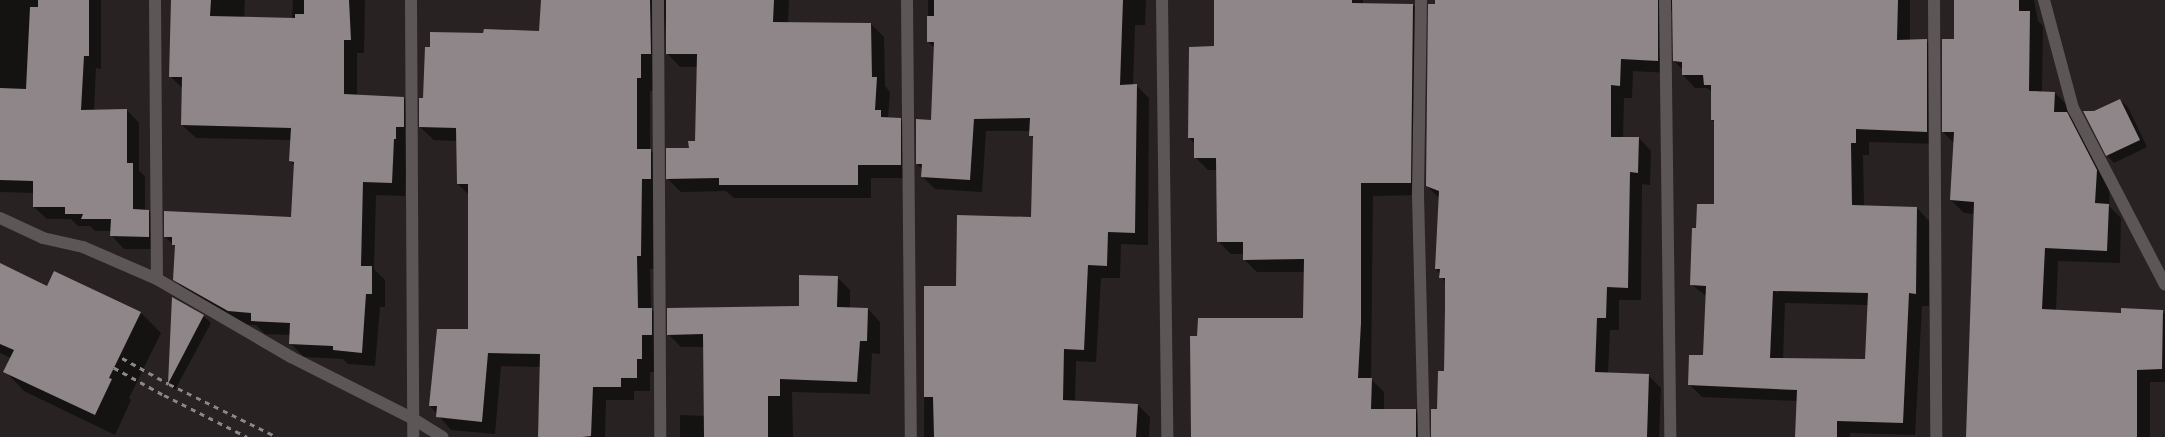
<!DOCTYPE html>
<style>
body{margin:0}
#map{position:relative;width:2165px;height:437px;overflow:hidden;background:#282223;font-family:Manrope,sans-serif}
div>[style]{position:absolute}
[style*='--x']{left:calc(var(--x)*1px);top:calc(var(--y)*1px);width:calc(var(--w)*1px);rotate:calc(var(--a)*1deg)}
.shadow>*{inset:0;background:#0007}
.building>*{inset:0;background:#8e8688}
.minor>*{height:12px;margin:-6px;padding:0 6px;transform-origin:6px;border-radius:6px;background:#5d5657}
.rail>*{height:3px;margin-top:-1.5px;transform-origin:0;background:repeating-linear-gradient(90deg,#8c8788 0 5px,transparent 0 10px)}
span{translate:-50% -50%;white-space:nowrap;text-align:center;line-height:1.15;-webkit-text-stroke:4px #0f0c0d;paint-order:stroke}
</style>
<div id="map">
<div class="shadow">
<div style="clip-path:polygon(0 0,101px 0,101px 69px,96px 68px,94px 110px,127px 110px,139px 123px,139px 171px,145px 176px,145px 211px,149px 211px,161px 224px,161px 249px,124px 249px,112px 236px,112px 231px,95px 231px,90px 226px,78px 226px,71px 219px,47px 219px,34px 207px,34px 193px,0 192px)"></div>
<div style="clip-path:polygon(172px 0,245px 0,244px 18px,292px 19px,293px 0,365px 0,364px 53px,357px 53px,357px 96px,404px 98px,417px 112px,407px 152px,405px 196px,376px 195px,374px 269px,385px 280px,385px 307px,380px 307px,375px 366px,348px 364px,343px 359px,304px 357px,290px 343px,291px 335px,265px 334px,256px 325px,242px 324px,188px 293px,174px 279px,176px 247px,165px 237px,292px 218px,295px 166px,290px 161px,291px 140px,196px 138px,182px 125px,183px 89px,170px 76px)"></div>
<div style="clip-path:polygon(542px 0,789px 0,788px 24px,871px 24px,884px 37px,885px 86px,890px 92px,888px 118px,900px 119px,914px 132px,914px 178px,871px 178px,871px 198px,734px 198px,726px 191px,681px 192px,667px 178px,696px 142px,697px 67px,680px 67px,667px 53px,665px 17px,664px 67px,654px 91px,650px 91px,650px 150px,664px 163px,654px 269px,650px 269px,651px 309px,665px 323px,655px 372px,650px 372px,650px 391px,634px 391px,634px 400px,606px 400px,605px 437px,538px 437px,541px 367px,501px 366px,495px 434px,451px 430px,430px 406px,469px 330px,469px 195px,458px 184px,457px 141px,434px 140px,420px 127px,424px 99px,484px 34px,540px 32px)"></div>
<div style="clip-path:polygon(928px 0,1146px 0,1145px 25px,1135px 25px,1133px 85px,1136px 85px,1149px 98px,1148px 245px,1121px 244px,1120px 278px,1101px 278px,1096px 362px,1076px 361px,1075px 401px,1138px 405px,1150px 417px,1149px 437px,924px 437px,925px 287px,957px 287px,1032px 218px,1034px 139px,1030px 135px,1030px 131px,986px 131px,982px 192px,935px 189px,922px 176px,923px 170px,917px 164px,917px 120px,932px 121px,935px 48px,928px 42px)"></div>
<div style="clip-path:polygon(1215px 0,1363px 0,1363px 4px,1413px 5px,1426px 17px,1423px 195px,1373px 196px,1371px 379px,1384px 392px,1384px 410px,1415px 410px,1428px 422px,1429px 437px,1192px 437px,1198px 337px,1304px 319px,1305px 272px,1257px 272px,1244px 259px,1244px 254px,1231px 254px,1218px 241px,1217px 170px,1208px 170px,1195px 157px,1195px 144px,1189px 138px,1215px 47px)"></div>
<div style="clip-path:polygon(evenodd,1436px 0,1910px 0,1910px 41px,1926px 40px,1939px 53px,1939px 144px,1869px 142px,1869px 155px,1863px 155px,1864px 206px,1917px 208px,1929px 221px,1929px 306px,1922px 306px,1915px 435px,1850px 433px,1850px 437px,1796px 437px,1798px 401px,1702px 397px,1689px 384px,1704px 356px,1707px 297px,1691px 284px,1697px 229px,1715px 205px,1715px 123px,1712px 120px,1712px 92px,1707px 88px,1695px 88px,1683px 75px,1683px 70px,1674px 61px,1674px 7px,1670px 13px,1670px 73px,1633px 71px,1632px 98px,1624px 98px,1623px 138px,1639px 138px,1651px 151px,1650px 185px,1642px 184px,1641px 300px,1619px 300px,1619px 330px,1610px 330px,1608px 373px,1648px 375px,1661px 388px,1659px 437px,1433px 437px,1444px 372px,1446px 283px,1436px 269px,1439px 198px,1427px 186px,1436px 0,1785px 303px,1869px 305px,1866px 360px,1783px 359px,1785px 303px)"></div>
<div style="clip-path:polygon(1955px 0,2034px 0,2038px 21px,2043px 26px,2042px 93px,2055px 93px,2068px 106px,2068px 114px,2079px 126px,2110px 184px,2109px 206px,2121px 218px,2120px 263px,2058px 261px,2056px 311px,2122px 314px,2122px 309px,2165px 313px,2165px 382px,2150px 382px,2150px 437px,1967px 437px,1974px 214px,1964px 213px,1951px 200px,1954px 143px,1943px 132px,1955px 40px)"></div>
<div style="clip-path:polygon(2120px 100px,2128px 107px,2147px 147px,2114px 163px,2107px 155px,2094px 112px)"></div>
<div style="clip-path:polygon(0 264px,47px 287px,55px 273px,141px 313px,161px 333px,129px 398px,131px 400px,115px 435px,24px 391px,5px 371px,11px 358px,0 353px)"></div>
<div style="clip-path:polygon(837px 277px,850px 290px,850px 308px,868px 309px,880px 322px,880px 354px,872px 353px,870px 394px,792px 392px,793px 437px,680px 437px,680px 415px,705px 416px,704px 347px,681px 347px,668px 334px,800px 307px)"></div>
<div style="clip-path:polygon(173px 298px,203px 316px,211px 323px,175px 390px,169px 383px)"></div>
</div>
<div class="building">
<div style="clip-path:polygon(38px 0,89px 0,89px 56px,84px 56px,81px 110px,127px 109px,127px 163px,133px 163px,133px 209px,149px 210px,149px 237px,110px 236px,111px 219px,81px 219px,83px 214px,65px 214px,65px 207px,33px 207px,33px 181px,0 180px,0 88px,26px 89px,30px 7px,38px 7px)"></div>
<div style="clip-path:polygon(171px 0,211px 0,210px 16px,295px 18px,295px 14px,304px 14px,304px 0,349px 0,351px 40px,344px 40px,344px 94px,404px 97px,404px 127px,396px 127px,396px 139px,394px 139px,392px 183px,363px 182px,361px 266px,372px 266px,372px 294px,366px 294px,362px 353px,333px 350px,333px 346px,289px 344px,290px 323px,251px 321px,251px 313px,228px 311px,173px 280px,175px 245px,172px 245px,172px 237px,164px 237px,164px 211px,291px 217px,294px 162px,289px 161px,291px 128px,181px 125px,182px 77px,169px 77px)"></div>
<div style="clip-path:polygon(541px 0,650px 0,651px 54px,641px 54px,641px 78px,637px 78px,637px 149px,651px 149px,651px 179px,642px 179px,641px 256px,637px 256px,638px 308px,652px 308px,652px 335px,642px 335px,642px 359px,637px 359px,637px 378px,621px 378px,621px 387px,593px 387px,591px 436px,582px 437px,538px 437px,540px 354px,488px 353px,482px 422px,436px 417px,437px 406px,429px 406px,437px 329px,468px 329px,468px 184px,457px 184px,456px 128px,419px 127px,419px 98px,423px 98px,425px 47px,430px 47px,430px 32px,483px 33px,484px 29px,539px 31px)"></div>
<div style="clip-path:polygon(666px 0,774px 0,773px 22px,871px 23px,872px 77px,877px 77px,875px 110px,881px 110px,881px 117px,901px 118px,901px 165px,858px 165px,858px 185px,719px 185px,719px 178px,666px 179px,666px 148px,689px 148px,688px 141px,695px 141px,697px 54px,666px 54px)"></div>
<div style="clip-path:polygon(934px 0,1123px 0,1120px 85px,1137px 84px,1135px 233px,1108px 232px,1107px 266px,1088px 265px,1084px 350px,1064px 349px,1063px 400px,1138px 404px,1136px 437px,934px 437px,933px 397px,924px 397px,924px 286px,956px 286px,957px 215px,1031px 217px,1033px 136px,1029px 136px,1030px 118px,974px 119px,970px 180px,921px 177px,922px 164px,916px 164px,916px 119px,931px 120px,934px 42px,927px 42px,927px 16px,934px 16px)"></div>
<div style="clip-path:polygon(1214px 0,1352px 0,1352px 3px,1413px 4px,1411px 183px,1361px 183px,1361px 323px,1358px 378px,1372px 378px,1371px 409px,1416px 409px,1416px 437px,1191px 437px,1190px 336px,1197px 336px,1198px 318px,1303px 318px,1304px 259px,1243px 260px,1243px 242px,1217px 242px,1216px 158px,1194px 158px,1194px 138px,1188px 138px,1189px 47px,1214px 46px)"></div>
<div style="clip-path:polygon(1435px 0,1658px 0,1658px 61px,1621px 59px,1620px 86px,1611px 85px,1611px 137px,1639px 137px,1638px 173px,1630px 172px,1628px 288px,1607px 287px,1606px 318px,1597px 318px,1595px 372px,1649px 374px,1647px 437px,1431px 437px,1431px 409px,1437px 409px,1438px 371px,1444px 371px,1445px 308px,1445px 278px,1439px 278px,1440px 269px,1435px 269px,1439px 191px,1426px 186px,1428px 4px,1435px 4px)"></div>
<div style="clip-path:polygon(evenodd,1672px 0,1898px 0,1897px 40px,1927px 39px,1927px 132px,1856px 129px,1856px 143px,1851px 143px,1852px 205px,1917px 207px,1916px 294px,1909px 293px,1903px 423px,1837px 421px,1837px 437px,1795px 437px,1797px 390px,1688px 385px,1689px 355px,1703px 355px,1706px 286px,1690px 285px,1692px 228px,1696px 228px,1697px 204px,1714px 204px,1714px 120px,1711px 120px,1711px 85px,1704px 85px,1703px 75px,1682px 75px,1682px 62px,1673px 61px,1672px 0,1773px 291px,1868px 293px,1865px 359px,1770px 358px,1773px 291px)"></div>
<div style="clip-path:polygon(1954px 0,2019px 0,2019px 11px,2030px 11px,2029px 91px,2055px 92px,2054px 112px,2067px 112px,2097px 170px,2095px 203px,2109px 204px,2107px 251px,2045px 248px,2042px 309px,2121px 313px,2121px 308px,2163px 310px,2162px 369px,2137px 370px,2137px 437px,1966px 437px,1974px 202px,1950px 200px,1954px 132px,1942px 132px,1942px 39px,1954px 39px)"></div>
<div style="clip-path:polygon(2120px 99px,2140px 140px,2106px 156px,2083px 111px,2094px 111px)"></div>
<div style="clip-path:polygon(0 263px,47px 286px,54px 271px,141px 312px,109px 378px,112px 379px,95px 415px,3px 372px,14px 350px,0 344px)"></div>
<div style="clip-path:polygon(799px 275px,838px 276px,837px 307px,868px 308px,867px 341px,860px 341px,857px 382px,780px 379px,780px 396px,768px 396px,768px 437px,704px 437px,703px 334px,667px 335px,667px 308px,799px 306px)"></div>
<div style="clip-path:polygon(172px 297px,204px 315px,168px 384px)"></div>
</div>
<div class="minor">
<div style="--x:155;--y:0;--w:279;--a:89.6"></div>
<div style="--x:411;--y:0;--w:437;--a:89.7"></div>
<div style="--x:658;--y:0;--w:437;--a:89.7"></div>
<div style="--x:907;--y:0;--w:437;--a:89.5"></div>
<div style="--x:1162;--y:0;--w:437;--a:89.3"></div>
<div style="--x:1421;--y:0;--w:195;--a:90.9"></div>
<div style="--x:1418;--y:195;--w:242;--a:88.6"></div>
<div style="--x:1665;--y:0;--w:437;--a:89.3"></div>
<div style="--x:1934;--y:0;--w:437;--a:89.7"></div>
<div style="--x:2044;--y:0;--w:112;--a:75"></div>
<div style="--x:2073;--y:108;--w:199;--a:62.5"></div>
<div style="--x:0;--y:218;--w:47;--a:24.9"></div>
<div style="--x:43;--y:238;--w:41;--a:12.7"></div>
<div style="--x:83;--y:247;--w:81;--a:23.4"></div>
<div style="--x:157;--y:279;--w:155;--a:30.2"></div>
<div style="--x:291;--y:357;--w:136;--a:26.8"></div>
<div style="--x:412;--y:418;--w:36;--a:32"></div>
</div>
<div class="rail">
<div style="--x:0;--y:290;--w:193;--a:29.1"></div>
<div style="--x:169;--y:384;--w:120;--a:26.1"></div>
<div style="--x:0;--y:305;--w:187;--a:28.8"></div>
<div style="--x:164;--y:395;--w:93;--a:26.8"></div>
</div>
</div>
